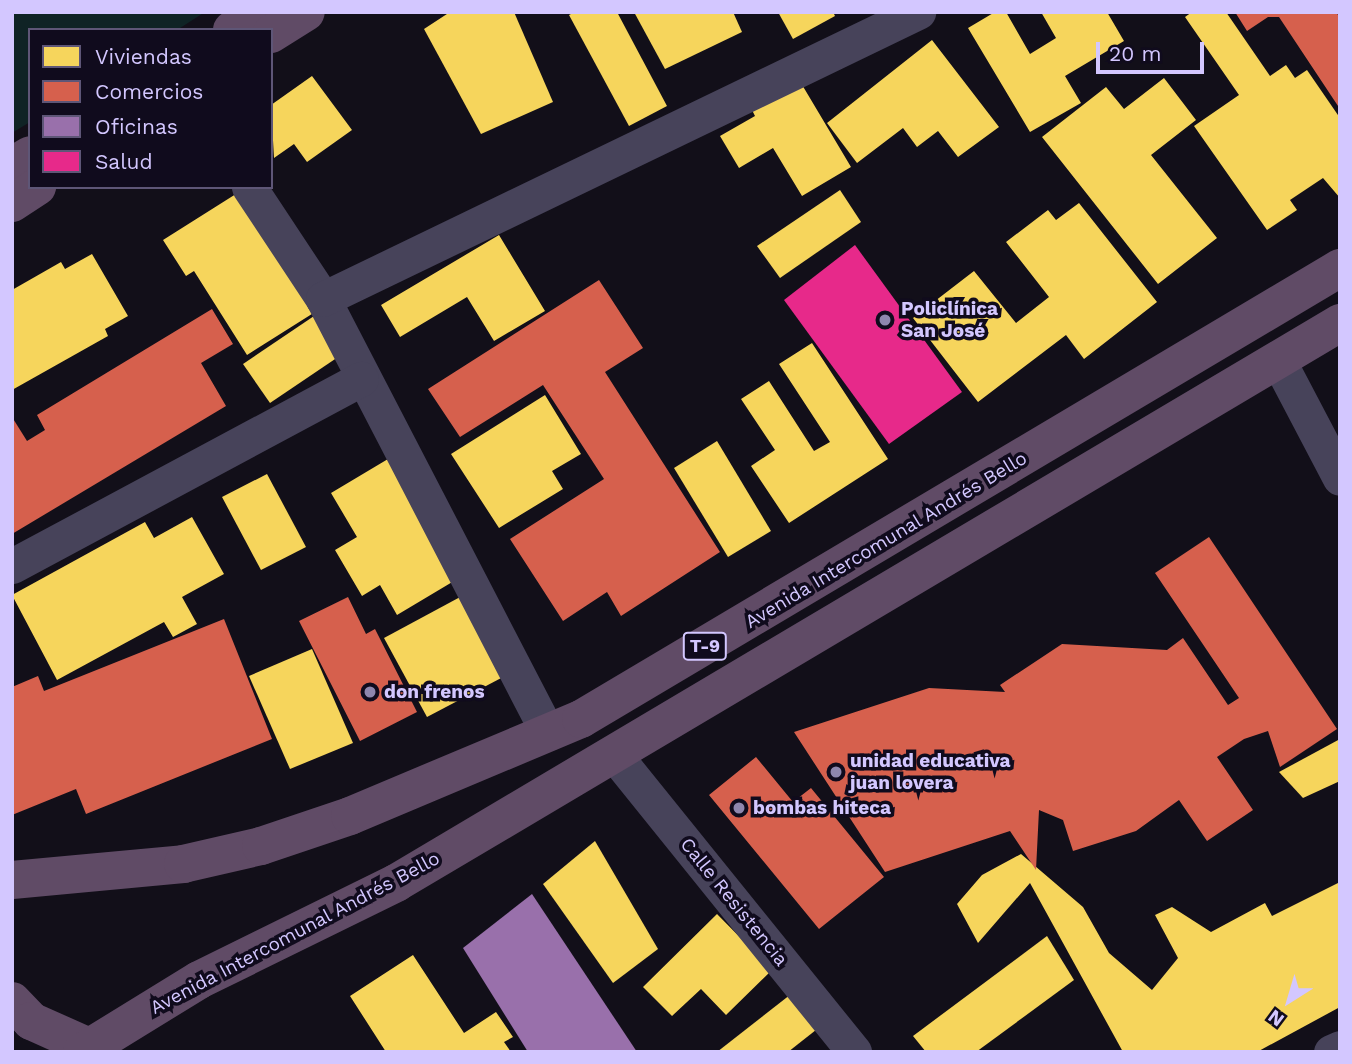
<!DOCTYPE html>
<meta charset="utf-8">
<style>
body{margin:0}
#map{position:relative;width:1352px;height:1064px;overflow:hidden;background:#120f19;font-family:"Work Sans",sans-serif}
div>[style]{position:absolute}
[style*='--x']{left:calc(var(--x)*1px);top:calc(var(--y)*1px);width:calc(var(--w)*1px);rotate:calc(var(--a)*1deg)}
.green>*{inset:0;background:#0f2325}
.homes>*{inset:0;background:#f6d55c}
.shops>*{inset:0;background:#d6604d}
.offices>*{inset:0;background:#9970ab}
.health>*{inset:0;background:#e7298a}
.minor>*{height:35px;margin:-17.5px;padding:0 17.5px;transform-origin:17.5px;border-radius:17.5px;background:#47435a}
.trunk>*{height:38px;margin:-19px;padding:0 19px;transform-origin:19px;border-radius:19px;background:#604b66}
.dots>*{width:19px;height:19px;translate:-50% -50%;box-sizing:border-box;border:4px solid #100b1d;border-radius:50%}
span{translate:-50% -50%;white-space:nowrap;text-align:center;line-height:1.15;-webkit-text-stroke:7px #100b1d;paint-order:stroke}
.shield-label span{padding:2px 5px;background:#100b1d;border:2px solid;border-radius:5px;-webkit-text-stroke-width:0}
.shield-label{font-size:18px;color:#d3c7ff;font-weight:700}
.poi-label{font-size:19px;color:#d3c7ff;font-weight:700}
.left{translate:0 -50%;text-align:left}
.street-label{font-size:19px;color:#d3c7ff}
.frame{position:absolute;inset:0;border:14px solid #d3c7ff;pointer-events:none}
.legend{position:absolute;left:28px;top:28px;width:245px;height:161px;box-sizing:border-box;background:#100b1d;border:2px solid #5e5677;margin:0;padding:9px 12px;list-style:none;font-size:21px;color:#d3c7ff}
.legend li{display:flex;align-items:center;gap:14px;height:35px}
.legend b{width:35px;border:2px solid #5e5677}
.north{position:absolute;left:1254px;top:966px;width:70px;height:70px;-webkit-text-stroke:5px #100b1d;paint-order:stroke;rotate:217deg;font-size:19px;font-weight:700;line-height:28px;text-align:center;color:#d3c7ff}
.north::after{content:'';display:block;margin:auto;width:24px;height:32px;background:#d3c7ff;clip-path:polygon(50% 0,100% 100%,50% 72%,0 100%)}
.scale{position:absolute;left:1096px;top:42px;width:108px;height:32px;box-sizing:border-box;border:4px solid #d3c7ff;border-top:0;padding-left:9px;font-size:21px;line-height:24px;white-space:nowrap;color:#d3c7ff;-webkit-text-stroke:5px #100b1d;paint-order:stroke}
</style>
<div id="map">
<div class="green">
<div style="clip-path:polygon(12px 12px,205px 12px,177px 30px,30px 30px,30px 122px,12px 133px)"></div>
</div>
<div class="homes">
<div style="clip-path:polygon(450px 12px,514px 12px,553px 102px,481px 134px,424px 29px)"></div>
<div style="clip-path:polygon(575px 12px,617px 12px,667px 106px,629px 126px,569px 15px)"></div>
<div style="clip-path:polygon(634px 12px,733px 12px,742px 32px,665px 69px)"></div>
<div style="clip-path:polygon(778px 12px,833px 12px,835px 16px,793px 39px)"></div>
<div style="clip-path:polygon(995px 12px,1006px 12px,1030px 54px,1056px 38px,1041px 12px,1107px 12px,1124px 41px,1065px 76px,1081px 103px,1030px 132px,968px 28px)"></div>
<div style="clip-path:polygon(1192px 12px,1226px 12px,1270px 76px,1286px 65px,1295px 78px,1307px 70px,1340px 118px,1340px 198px,1323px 178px,1290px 200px,1297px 210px,1267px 230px,1194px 126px,1239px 95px,1185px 17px)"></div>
<div style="clip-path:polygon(932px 40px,999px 127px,958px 157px,938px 131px,917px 147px,903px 128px,857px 163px,827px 123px)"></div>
<div style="clip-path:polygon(312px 76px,352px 130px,307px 162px,294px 144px,274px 158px,271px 105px)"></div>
<div style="clip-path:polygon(798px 78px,851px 167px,802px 196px,773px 148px,739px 168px,720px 136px,755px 116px,750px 106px)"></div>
<div style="clip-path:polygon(1164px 78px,1196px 120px,1151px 155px,1217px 238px,1158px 284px,1042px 137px,1106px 87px,1124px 109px)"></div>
<div style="clip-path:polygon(247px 187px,323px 307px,247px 355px,194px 271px,186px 276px,163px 240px)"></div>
<div style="clip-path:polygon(840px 190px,861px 222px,780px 278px,757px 246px)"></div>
<div style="clip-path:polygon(1079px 203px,1157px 302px,1084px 359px,1066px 335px,978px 402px,913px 318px,974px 271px,1016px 323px,1049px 297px,1006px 242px,1048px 210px,1056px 220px)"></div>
<div style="clip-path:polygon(499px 235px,545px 311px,494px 341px,467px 297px,400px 337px,381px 305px)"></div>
<div style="clip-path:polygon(92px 254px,128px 316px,105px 329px,108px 336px,12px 390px,12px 290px,61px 262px,65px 269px)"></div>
<div style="clip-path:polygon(317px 314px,344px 353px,270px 403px,243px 364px)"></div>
<div style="clip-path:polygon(812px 343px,888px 459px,789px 523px,751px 466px,775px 450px,741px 399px,769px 381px,814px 451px,830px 442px,779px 364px)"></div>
<div style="clip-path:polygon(545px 395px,581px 454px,552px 471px,563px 489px,499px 528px,451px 454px)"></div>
<div style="clip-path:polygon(717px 441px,771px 531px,728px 557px,674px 468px)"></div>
<div style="clip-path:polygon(388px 459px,459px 578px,397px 615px,380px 585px,362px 596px,335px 550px,357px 537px,331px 493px)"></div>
<div style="clip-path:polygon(267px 474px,306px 547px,261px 570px,222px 497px)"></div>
<div style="clip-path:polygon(192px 517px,224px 574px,182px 597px,197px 624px,173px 637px,164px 622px,57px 680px,12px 595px,145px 522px,154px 538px)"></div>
<div style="clip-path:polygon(462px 596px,505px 676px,427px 717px,384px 638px)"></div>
<div style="clip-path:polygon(312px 649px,353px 743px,290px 769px,249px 676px)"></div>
<div style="clip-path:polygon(1340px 739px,1340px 781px,1303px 798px,1279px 772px)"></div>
<div style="clip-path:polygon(595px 841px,658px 949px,613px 983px,543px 884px)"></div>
<div style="clip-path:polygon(1021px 854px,1083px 907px,1109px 953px,1152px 990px,1178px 958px,1155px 915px,1172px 907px,1211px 932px,1265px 903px,1272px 916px,1340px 882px,1340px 1007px,1257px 1052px,1123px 1052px,1030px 883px,978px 943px,957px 904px,982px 875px)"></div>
<div style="clip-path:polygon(717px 914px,772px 970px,726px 1015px,701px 989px,672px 1016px,643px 987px)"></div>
<div style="clip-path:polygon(1047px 936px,1074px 980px,976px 1052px,926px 1052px,913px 1036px)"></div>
<div style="clip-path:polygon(413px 955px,464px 1033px,496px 1012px,513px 1037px,504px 1042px,511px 1052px,386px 1052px,350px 996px)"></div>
<div style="clip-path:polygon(795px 991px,821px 1026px,788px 1052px,717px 1052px)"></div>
</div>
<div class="shops">
<div style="clip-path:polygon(1235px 12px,1336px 12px,1340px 18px,1340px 109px,1279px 17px,1268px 17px,1247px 31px)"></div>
<div style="clip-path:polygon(599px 280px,643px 348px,605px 372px,720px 552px,621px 616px,607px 592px,563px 621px,510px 539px,604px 479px,543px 385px,460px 437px,428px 389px)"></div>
<div style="clip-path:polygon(212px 309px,233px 344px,201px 363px,226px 406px,12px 534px,12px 417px,27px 441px,45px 430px,37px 415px)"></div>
<div style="clip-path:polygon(1209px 537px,1337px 729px,1280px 767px,1268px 731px,1244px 739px,1217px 757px,1253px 810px,1207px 841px,1179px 800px,1136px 831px,1073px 851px,1063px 820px,1039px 810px,1036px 870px,1010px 831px,885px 872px,794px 732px,929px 688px,1005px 692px,1000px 685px,1062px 644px,1167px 650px,1183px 638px,1228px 705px,1239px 698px,1155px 573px)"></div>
<div style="clip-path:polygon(348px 597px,366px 634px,375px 629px,417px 712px,360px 741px,299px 621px)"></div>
<div style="clip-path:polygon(224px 619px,272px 739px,86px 814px,76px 789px,12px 815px,12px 687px,38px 676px,44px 691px)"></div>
<div style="clip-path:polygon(756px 757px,793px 802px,811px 788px,884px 877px,819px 929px,709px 795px)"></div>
</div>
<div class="offices">
<div style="clip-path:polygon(532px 894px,637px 1052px,528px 1052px,463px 948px)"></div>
</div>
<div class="health">
<div style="clip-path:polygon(855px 245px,962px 392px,889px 444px,784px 300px)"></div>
</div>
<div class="minor">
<div style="--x:249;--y:187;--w:134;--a:56.5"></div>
<div style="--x:323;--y:299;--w:489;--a:62.6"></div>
<div style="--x:323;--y:299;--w:661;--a:-25.75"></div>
<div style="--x:1278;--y:360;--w:133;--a:62.3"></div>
<div style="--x:12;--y:566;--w:396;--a:-28.2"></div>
<div style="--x:613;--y:753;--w:384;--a:51.1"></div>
<div style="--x:1331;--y:1052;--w:10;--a:-24"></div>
</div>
<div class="trunk">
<div style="--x:232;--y:30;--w:33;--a:-33"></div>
<div style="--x:271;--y:34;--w:41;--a:-32.2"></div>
<div style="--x:12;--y:166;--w:21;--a:-31"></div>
<div style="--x:12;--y:203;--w:30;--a:-33"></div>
<div style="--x:12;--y:880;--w:172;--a:-5.3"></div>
<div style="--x:183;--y:864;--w:80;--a:-13"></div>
<div style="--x:261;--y:846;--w:94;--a:-18.6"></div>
<div style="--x:350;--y:816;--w:251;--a:-22.8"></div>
<div style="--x:581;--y:719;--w:883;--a:-30.72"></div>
<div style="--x:12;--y:1001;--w:28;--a:46"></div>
<div style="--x:31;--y:1021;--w:64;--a:24.1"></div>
<div style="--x:82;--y:1052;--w:137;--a:-31.6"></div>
<div style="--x:199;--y:980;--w:220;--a:-26.2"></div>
<div style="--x:396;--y:883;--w:1098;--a:-30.68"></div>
</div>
<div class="dots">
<div style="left:885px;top:320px;background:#8f87ae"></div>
<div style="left:370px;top:692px;background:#8f87ae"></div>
<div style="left:836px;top:772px;background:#8f87ae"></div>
<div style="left:739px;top:808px;background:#8f87ae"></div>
</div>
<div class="shield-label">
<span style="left:705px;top:646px">T-9</span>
</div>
<div class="poi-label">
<span class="left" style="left:901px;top:320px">Policlínica<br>San José</span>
<span class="left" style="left:384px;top:692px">don frenos</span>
<span class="left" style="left:850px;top:772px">unidad educativa<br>juan lovera</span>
<span class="left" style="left:753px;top:808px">bombas hiteca</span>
</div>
<div class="street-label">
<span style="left:886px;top:540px;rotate:-31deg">Avenida Intercomunal Andrés Bello</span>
<span style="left:734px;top:902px;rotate:51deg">Calle Resistencia</span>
<span style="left:295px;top:933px;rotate:-28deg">Avenida Intercomunal Andrés Bello</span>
</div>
<div class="frame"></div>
<ul class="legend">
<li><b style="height:19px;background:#f6d55c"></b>Viviendas</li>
<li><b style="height:19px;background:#d6604d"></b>Comercios</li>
<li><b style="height:19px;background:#9970ab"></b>Oficinas</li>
<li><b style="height:19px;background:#e7298a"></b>Salud</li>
</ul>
<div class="north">N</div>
<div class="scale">20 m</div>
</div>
